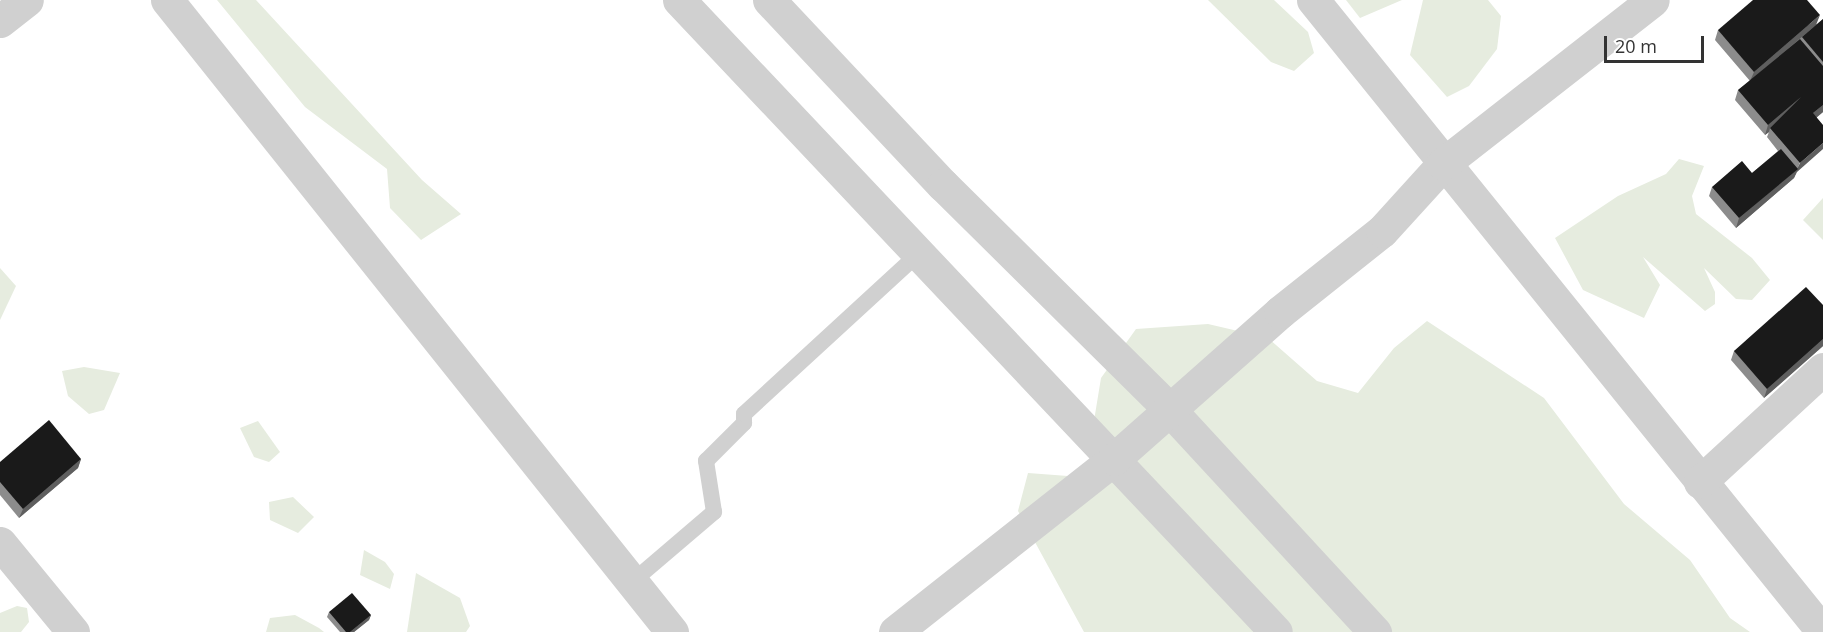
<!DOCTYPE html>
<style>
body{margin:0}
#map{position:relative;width:1823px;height:632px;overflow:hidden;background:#fff;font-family:"Open Sans",sans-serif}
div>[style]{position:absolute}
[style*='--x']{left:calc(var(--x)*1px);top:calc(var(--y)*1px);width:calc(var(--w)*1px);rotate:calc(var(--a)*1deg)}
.green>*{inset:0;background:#e6ecdf}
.service>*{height:16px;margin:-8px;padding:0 8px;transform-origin:8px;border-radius:8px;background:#d0d0d0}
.minor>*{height:33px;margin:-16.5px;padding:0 16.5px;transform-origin:16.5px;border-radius:16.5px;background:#d0d0d0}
.wall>*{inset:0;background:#8c8c8c}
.shaded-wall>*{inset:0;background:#5f5f5f}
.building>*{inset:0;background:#1a1a1a}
span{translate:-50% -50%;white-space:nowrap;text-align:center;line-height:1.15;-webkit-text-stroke:6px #fff;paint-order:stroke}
.scale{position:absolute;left:1604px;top:36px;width:100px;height:27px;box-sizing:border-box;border:3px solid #333;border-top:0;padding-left:8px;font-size:18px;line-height:21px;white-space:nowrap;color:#333;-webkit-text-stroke:4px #fff;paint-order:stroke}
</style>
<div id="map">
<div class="green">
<div style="clip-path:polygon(217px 0,256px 0,422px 180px,461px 214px,421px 240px,390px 208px,387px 169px,305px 107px)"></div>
<div style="clip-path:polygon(1208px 0,1274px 0,1308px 32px,1314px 53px,1294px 71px,1271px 62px)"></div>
<div style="clip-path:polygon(1346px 0,1402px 0,1360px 18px)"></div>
<div style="clip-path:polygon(1423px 0,1488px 0,1501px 16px,1497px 49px,1469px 86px,1447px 97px,1410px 55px)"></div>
<div style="clip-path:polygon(1679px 159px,1704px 166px,1692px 196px,1696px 214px,1752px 258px,1770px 280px,1752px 300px,1736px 299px,1704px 268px,1715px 292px,1715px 304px,1705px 311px,1643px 257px,1660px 285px,1644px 318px,1583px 290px,1555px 238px,1618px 196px,1666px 174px)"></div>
<div style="clip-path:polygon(1823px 198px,1823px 240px,1803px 220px)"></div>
<div style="clip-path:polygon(0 268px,16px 286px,0 320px)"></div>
<div style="clip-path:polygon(1427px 321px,1544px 398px,1624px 504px,1690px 560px,1730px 618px,1750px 632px,1084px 632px,1018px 511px,1028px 473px,1108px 479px,1090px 445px,1101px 378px,1136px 329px,1208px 324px,1268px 338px,1317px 381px,1358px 393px,1394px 348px)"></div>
<div style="clip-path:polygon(84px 367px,120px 373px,104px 410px,89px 414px,68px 396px,62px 371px)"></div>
<div style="clip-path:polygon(258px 421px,280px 452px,269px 462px,254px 457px,240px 428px)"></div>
<div style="clip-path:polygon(293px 497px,314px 517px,298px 533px,270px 520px,269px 502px)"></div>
<div style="clip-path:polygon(364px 550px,385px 562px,394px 574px,390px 589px,360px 575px)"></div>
<div style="clip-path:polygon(416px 573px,460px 598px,470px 626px,466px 632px,407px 632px)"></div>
<div style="clip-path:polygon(17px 606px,27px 608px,29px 622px,21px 632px,0 632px,0 613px)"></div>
<div style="clip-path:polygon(295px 615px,319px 628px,324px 632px,266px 632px,270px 618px)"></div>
</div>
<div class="service">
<div style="--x:632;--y:582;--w:108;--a:-40.5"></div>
<div style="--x:714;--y:512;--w:52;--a:-98.9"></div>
<div style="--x:706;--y:461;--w:54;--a:-45"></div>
<div style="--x:744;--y:423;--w:9;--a:-90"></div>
<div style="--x:744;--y:414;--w:236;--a:-42.6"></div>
</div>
<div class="minor">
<div style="--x:167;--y:0;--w:809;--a:51.37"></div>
<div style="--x:679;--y:0;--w:869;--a:46.63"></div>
<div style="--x:769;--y:0;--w:254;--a:46.8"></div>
<div style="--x:943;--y:185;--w:318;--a:44.7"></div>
<div style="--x:1169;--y:409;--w:304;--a:47.3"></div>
<div style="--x:1313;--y:0;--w:812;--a:51.1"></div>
<div style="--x:0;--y:21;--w:34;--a:-38"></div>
<div style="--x:1700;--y:482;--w:167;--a:-42.6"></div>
<div style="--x:0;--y:543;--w:115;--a:50.6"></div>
<div style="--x:895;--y:632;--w:279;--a:-38.3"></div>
<div style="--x:1114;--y:459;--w:222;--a:-41.5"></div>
<div style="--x:1280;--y:312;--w:130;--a:-38.5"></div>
<div style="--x:1382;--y:231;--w:91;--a:-47.7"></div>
<div style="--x:1443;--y:164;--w:266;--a:-38"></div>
</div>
<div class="wall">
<div style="clip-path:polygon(1823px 19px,1823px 112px,1817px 117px,1794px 178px,1736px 228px,1709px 196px,1712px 187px,1752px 173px,1778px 151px,1767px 137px,1769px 132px,1765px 135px,1735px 100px,1738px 90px,1750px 81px,1715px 40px,1718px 30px,1817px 24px)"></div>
<div style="clip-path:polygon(1823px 305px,1823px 346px,1764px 398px,1731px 360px,1734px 351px)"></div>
<div style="clip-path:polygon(81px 459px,78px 468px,19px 518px,0 495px,0 462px)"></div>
<div style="clip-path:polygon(329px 612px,371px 615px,369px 620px,354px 632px,340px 632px,327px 617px)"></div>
</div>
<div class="shaded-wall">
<div style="clip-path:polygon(1820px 15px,1816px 25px,1750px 81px,1754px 72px)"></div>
<div style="clip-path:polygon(1801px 97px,1770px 128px,1769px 132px,1765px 135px,1768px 125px)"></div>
<div style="clip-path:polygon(1823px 105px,1823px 112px,1810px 123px,1813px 113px)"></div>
<div style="clip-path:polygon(1823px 143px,1823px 149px,1797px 172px,1794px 178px,1736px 228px,1739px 218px,1797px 169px,1800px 163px)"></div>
<div style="clip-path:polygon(1823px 339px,1823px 346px,1764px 398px,1767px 389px)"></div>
<div style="clip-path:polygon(81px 459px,78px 468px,19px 518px,23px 509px)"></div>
<div style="clip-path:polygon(371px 615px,369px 620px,354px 632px,350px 632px)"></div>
</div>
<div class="building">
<div style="clip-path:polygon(1753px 0,1807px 0,1820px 15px,1754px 72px,1718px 30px)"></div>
<div style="clip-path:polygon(1823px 19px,1823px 62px,1802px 37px)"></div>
<div style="clip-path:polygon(1800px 39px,1823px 66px,1823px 105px,1813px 113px,1823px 125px,1823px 143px,1800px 163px,1770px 128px,1801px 97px,1768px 125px,1738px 90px)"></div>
<div style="clip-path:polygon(1781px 149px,1798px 169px,1739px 218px,1712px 187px,1742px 161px,1752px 173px)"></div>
<div style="clip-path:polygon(1806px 287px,1823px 305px,1823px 339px,1767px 389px,1734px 351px)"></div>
<div style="clip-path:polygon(49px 420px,81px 459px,23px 509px,0 482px,0 462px)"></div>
<div style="clip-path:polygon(352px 593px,371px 615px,350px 632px,346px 632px,329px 612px)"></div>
</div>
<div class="scale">20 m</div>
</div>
